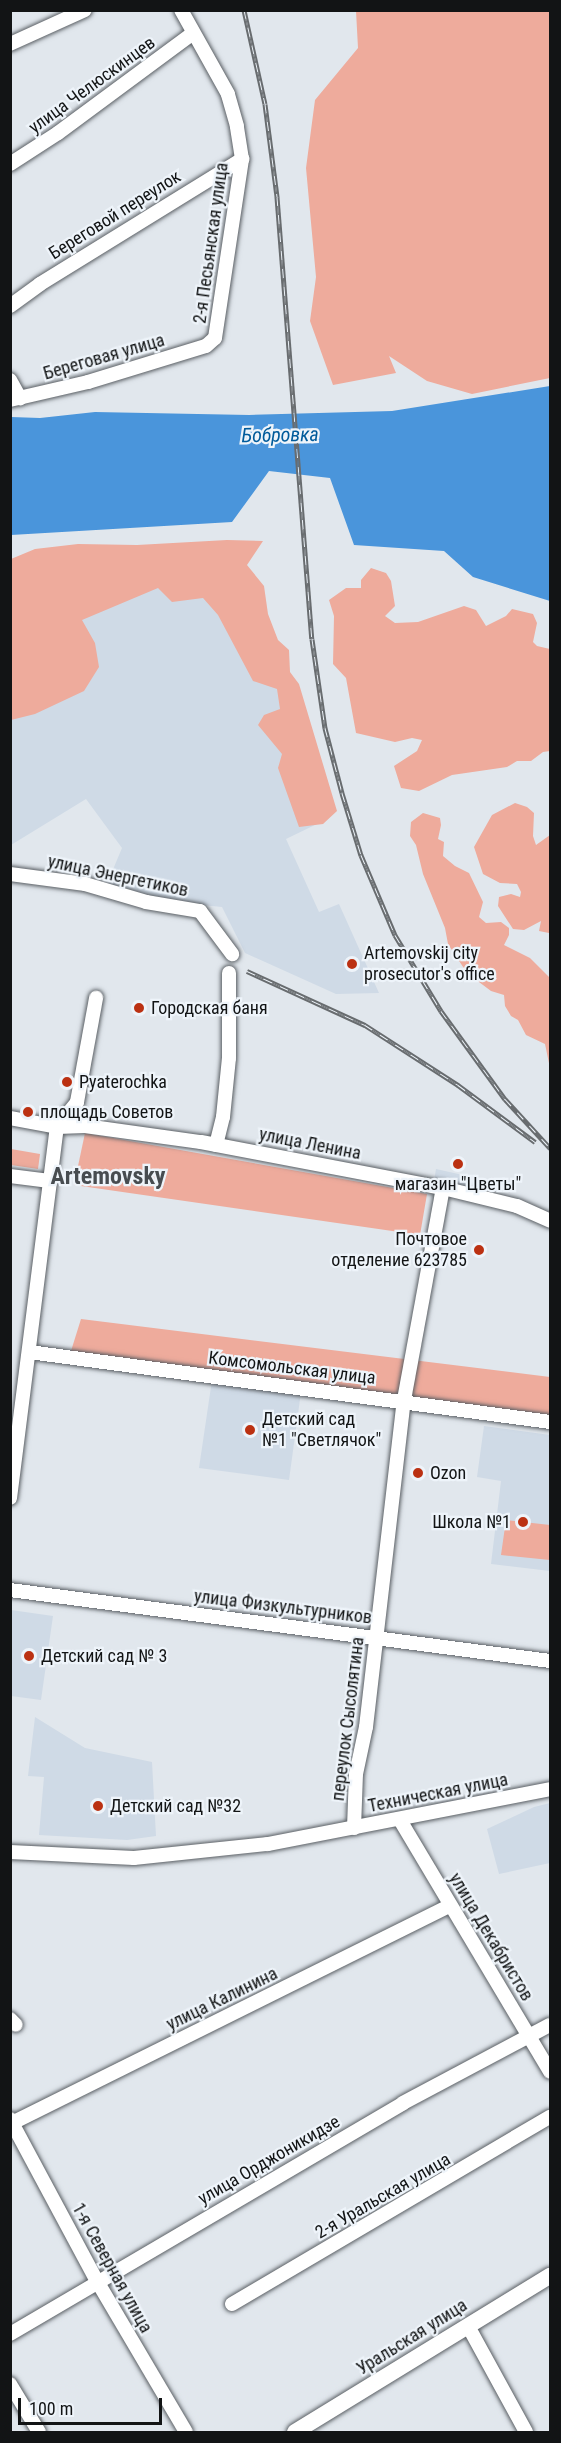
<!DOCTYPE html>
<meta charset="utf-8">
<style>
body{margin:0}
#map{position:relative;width:561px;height:2443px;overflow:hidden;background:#e1e7ed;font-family:"Roboto Condensed",sans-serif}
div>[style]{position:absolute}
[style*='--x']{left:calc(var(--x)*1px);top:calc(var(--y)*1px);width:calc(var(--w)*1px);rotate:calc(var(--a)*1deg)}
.built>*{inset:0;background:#cfdae6}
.green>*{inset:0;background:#eeab9c}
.water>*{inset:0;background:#4a95db}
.roads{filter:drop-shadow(0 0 2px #5a5f64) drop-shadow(0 0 2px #5a5f64)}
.minor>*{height:14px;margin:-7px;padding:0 7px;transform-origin:7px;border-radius:7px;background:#fff}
.major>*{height:16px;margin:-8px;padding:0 8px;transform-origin:8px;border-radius:8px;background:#fff}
.rail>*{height:5px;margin-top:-2.5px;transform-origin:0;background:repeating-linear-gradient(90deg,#eef4fa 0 9px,#686c6f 0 18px);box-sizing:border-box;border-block:2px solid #686c6f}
.dots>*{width:16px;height:16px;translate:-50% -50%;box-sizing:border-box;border:3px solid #eef4fa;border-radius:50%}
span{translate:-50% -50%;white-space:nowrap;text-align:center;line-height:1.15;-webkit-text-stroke:4.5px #eef4fa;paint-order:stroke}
.street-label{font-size:18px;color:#121415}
.poi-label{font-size:18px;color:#121415}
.left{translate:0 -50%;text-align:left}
.right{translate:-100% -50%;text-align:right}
.water-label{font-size:20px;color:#005b9b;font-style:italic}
.district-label{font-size:24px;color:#474c50;font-weight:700}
.frame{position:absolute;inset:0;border:12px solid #121415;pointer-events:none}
.scale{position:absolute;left:18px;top:2398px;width:144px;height:27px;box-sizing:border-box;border:3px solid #121415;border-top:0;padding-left:8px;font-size:18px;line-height:21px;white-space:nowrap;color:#121415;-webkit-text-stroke:4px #eef4fa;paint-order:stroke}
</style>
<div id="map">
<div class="built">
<div style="clip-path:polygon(156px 580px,244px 581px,290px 692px,319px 823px,286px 839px,319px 912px,339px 904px,379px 993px,336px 994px,245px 953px,222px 907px,155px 900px,106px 886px,122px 848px,86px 799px,11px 845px,11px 603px)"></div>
<div style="clip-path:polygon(436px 1169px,472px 1177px,469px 1190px,434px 1181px)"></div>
<div style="clip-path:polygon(212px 1380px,301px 1392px,289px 1480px,199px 1468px)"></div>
<div style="clip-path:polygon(484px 1426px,550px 1435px,550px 1571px,491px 1564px,501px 1481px,477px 1477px)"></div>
<div style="clip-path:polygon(11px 1610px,53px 1616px,41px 1700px,11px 1696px)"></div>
<div style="clip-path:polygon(35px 1717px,85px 1748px,152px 1762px,156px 1836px,127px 1840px,39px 1835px,44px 1777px,28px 1776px)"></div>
<div style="clip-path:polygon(550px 1803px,550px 1863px,499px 1874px,487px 1829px,534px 1807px)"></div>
</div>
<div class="green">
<div style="clip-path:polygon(356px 11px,550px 11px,550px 378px,472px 394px,427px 381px,389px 356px,396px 373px,333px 385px,310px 321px,316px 277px,306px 168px,315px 100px,358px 48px)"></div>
<div style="clip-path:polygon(227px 540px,263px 541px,247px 565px,264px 586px,268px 614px,278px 640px,289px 650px,290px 672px,299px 684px,337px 811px,323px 824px,299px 827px,278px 768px,282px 754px,258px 725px,264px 715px,280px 709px,277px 689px,253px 681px,218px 615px,203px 598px,172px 602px,158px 588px,82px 620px,95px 643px,99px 667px,84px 691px,35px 714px,11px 720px,11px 559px,35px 549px,78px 544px,137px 545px)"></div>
<div style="clip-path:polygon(371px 568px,386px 573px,391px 581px,395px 606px,385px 616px,395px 623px,418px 622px,464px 606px,476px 610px,486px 626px,506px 616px,512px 609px,533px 614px,537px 623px,533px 642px,537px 646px,550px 649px,550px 751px,543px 752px,531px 761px,517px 761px,507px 767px,452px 775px,419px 791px,401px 788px,394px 766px,417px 751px,422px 740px,412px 738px,395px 742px,356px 733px,346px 678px,333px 664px,334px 616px,329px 600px,346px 588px,361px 588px,361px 580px)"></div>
<div style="clip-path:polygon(515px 803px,527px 807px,534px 813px,533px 836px,536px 845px,550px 835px,550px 949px,549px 933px,539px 931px,541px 921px,524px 930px,513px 929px,498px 906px,499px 897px,511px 894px,520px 897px,521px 892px,517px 884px,500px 883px,483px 874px,474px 847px,492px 815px)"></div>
<div style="clip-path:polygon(423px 813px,440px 818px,441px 825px,438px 839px,444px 842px,443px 856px,455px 866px,469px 873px,483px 902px,479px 917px,486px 923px,501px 922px,509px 928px,509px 935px,504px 945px,530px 958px,550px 978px,550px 1068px,545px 1044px,526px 1035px,518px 1020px,511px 1016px,505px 1006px,504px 995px,491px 991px,467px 973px,448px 944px,445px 928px,423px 874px,416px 845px,410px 836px,411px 822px)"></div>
<div style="clip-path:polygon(85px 1133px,427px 1194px,420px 1235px,74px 1185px)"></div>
<div style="clip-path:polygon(11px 1149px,40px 1154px,38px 1169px,11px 1165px)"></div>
<div style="clip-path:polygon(81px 1319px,550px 1377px,550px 1415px,71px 1351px)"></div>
<div style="clip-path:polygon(506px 1520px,550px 1525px,550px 1560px,501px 1555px)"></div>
</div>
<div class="water">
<div style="clip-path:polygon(550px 386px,550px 601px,473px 577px,444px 551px,354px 545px,330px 478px,269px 471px,232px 522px,11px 535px,11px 417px,40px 418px,95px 412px,249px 415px,392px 411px)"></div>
</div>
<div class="roads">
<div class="minor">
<div style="--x:10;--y:44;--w:82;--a:-24.4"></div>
<div style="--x:10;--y:164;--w:57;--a:-32.9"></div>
<div style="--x:58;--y:133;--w:168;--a:-36.5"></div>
<div style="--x:10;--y:306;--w:37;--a:-36"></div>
<div style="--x:40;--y:284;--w:238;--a:-31.7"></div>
<div style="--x:10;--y:380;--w:21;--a:61"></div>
<div style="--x:10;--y:400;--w:80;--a:-13"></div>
<div style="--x:88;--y:382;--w:123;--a:-17"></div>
<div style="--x:206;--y:346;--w:12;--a:-42"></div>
<div style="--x:215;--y:338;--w:181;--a:-81.4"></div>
<div style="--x:242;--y:159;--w:33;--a:-99"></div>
<div style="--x:237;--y:126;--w:33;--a:-106"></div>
<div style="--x:228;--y:94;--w:96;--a:-119.2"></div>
<div style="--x:10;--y:874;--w:76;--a:7.6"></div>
<div style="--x:85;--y:884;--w:64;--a:16.4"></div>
<div style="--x:146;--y:902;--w:55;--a:9.5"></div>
<div style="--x:200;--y:911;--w:54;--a:53.3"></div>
<div style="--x:10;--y:1118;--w:48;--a:10.8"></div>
<div style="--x:57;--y:1127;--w:28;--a:-2"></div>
<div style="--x:85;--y:1126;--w:117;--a:7.9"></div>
<div style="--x:201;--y:1142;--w:246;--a:10.8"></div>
<div style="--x:443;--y:1188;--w:76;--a:13.7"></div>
<div style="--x:517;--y:1206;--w:36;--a:24"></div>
<div style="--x:216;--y:1145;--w:29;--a:-76"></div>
<div style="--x:223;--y:1117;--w:59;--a:-84.2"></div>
<div style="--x:229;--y:1058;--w:85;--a:-90"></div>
<div style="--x:10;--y:1176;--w:40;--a:7.1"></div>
<div style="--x:29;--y:1352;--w:526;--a:7.65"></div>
<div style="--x:10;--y:1498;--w:374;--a:-82.8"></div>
<div style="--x:57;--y:1127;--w:32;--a:-51"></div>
<div style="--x:77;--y:1102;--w:106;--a:-79.6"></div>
<div style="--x:10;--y:1590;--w:545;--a:7.49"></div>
<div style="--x:400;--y:1820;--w:293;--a:59.2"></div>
<div style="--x:354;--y:1828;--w:54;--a:-87.9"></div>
<div style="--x:356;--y:1774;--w:48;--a:-78"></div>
<div style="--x:366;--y:1727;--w:329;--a:-83.4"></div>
<div style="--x:404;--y:1400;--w:216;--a:-79.6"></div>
<div style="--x:10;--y:1852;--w:124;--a:2.8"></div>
<div style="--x:134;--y:1858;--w:135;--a:-6"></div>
<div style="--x:268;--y:1844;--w:287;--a:-11"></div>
<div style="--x:10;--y:2019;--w:8;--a:45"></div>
<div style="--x:10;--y:2119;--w:184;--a:61.8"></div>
<div style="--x:97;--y:2281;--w:175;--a:59.5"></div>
<div style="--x:10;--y:2124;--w:490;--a:-26.4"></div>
<div style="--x:232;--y:2304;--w:369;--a:-30.5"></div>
<div style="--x:468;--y:2326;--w:121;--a:61.3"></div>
<div style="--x:10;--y:2334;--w:456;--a:-30.4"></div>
<div style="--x:403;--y:2103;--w:166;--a:-28"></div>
<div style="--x:10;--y:2384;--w:56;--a:58.9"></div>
</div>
<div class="major">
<div style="--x:295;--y:2432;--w:299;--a:-31.5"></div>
</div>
</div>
<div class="rail">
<div style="--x:244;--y:10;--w:96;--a:77.4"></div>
<div style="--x:265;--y:104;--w:94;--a:82.6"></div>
<div style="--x:277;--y:197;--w:443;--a:85.5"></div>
<div style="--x:312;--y:639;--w:90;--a:81.7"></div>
<div style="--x:325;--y:728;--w:67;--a:75.3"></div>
<div style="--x:342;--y:793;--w:65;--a:73"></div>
<div style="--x:361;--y:855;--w:87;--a:67"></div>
<div style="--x:395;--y:935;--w:89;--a:58.8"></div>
<div style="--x:441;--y:1011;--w:109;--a:54"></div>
<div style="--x:505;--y:1099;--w:67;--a:47.4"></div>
<div style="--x:247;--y:971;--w:130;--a:24.6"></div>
<div style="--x:365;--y:1025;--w:111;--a:32.8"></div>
<div style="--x:458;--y:1085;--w:96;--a:36.5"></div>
</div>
<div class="dots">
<div style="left:352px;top:964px;background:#bb3112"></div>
<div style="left:139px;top:1008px;background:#bb3112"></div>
<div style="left:67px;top:1082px;background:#bb3112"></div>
<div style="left:28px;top:1112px;background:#bb3112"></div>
<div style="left:458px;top:1164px;background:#bb3112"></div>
<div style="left:479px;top:1250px;background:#bb3112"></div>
<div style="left:250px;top:1430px;background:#bb3112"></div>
<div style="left:418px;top:1473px;background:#bb3112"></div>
<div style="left:523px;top:1522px;background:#bb3112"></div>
<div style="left:29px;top:1656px;background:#bb3112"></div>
<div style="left:98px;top:1806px;background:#bb3112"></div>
</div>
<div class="street-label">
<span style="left:92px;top:85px;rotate:-36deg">улица Челюскинцев</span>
<span style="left:115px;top:215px;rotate:-32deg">Береговой переулок</span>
<span style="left:211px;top:243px;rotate:-82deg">2-я Песьянская улица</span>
<span style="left:104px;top:357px;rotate:-16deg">Береговая улица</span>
<span style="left:118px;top:876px;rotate:12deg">улица Энергетиков</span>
<span style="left:310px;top:1144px;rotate:11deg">улица Ленина</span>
<span style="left:292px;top:1368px;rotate:7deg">Комсомольская улица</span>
<span style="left:283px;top:1607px;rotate:7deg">улица Физкультурников</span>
<span style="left:348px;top:1719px;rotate:-83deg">переулок Сысолятина</span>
<span style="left:438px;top:1793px;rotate:-11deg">Техническая улица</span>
<span style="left:491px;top:1937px;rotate:59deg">улица Декабристов</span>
<span style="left:222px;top:1999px;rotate:-26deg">улица Калинина</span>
<span style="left:269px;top:2160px;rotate:-30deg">улица Орджоникидзе</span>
<span style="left:383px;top:2196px;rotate:-30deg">2-я Уральская улица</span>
<span style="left:112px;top:2268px;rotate:61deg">1-я Северная улица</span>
<span style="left:412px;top:2337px;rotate:-32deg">Уральская улица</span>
</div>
<div class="poi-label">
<span class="left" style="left:364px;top:964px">Artemovskij city<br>prosecutor's office</span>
<span class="left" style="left:151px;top:1008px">Городская баня</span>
<span class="left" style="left:79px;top:1082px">Pyaterochka</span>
<span class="left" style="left:40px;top:1112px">площадь Советов</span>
<span style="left:458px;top:1184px">магазин "Цветы"</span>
<span class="right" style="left:467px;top:1250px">Почтовое<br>отделение 623785</span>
<span class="left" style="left:262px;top:1430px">Детский сад<br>№1 "Светлячок"</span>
<span class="left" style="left:430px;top:1473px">Ozon</span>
<span class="right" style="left:511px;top:1522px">Школа №1</span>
<span class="left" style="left:41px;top:1656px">Детский сад № 3</span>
<span class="left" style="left:110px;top:1806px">Детский сад №32</span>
</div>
<div class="water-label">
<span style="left:280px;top:435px;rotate:-1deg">Бобровка</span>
</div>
<div class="district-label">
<span style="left:108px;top:1177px">Artemovsky</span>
</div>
<div class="frame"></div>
<div class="scale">100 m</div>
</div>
